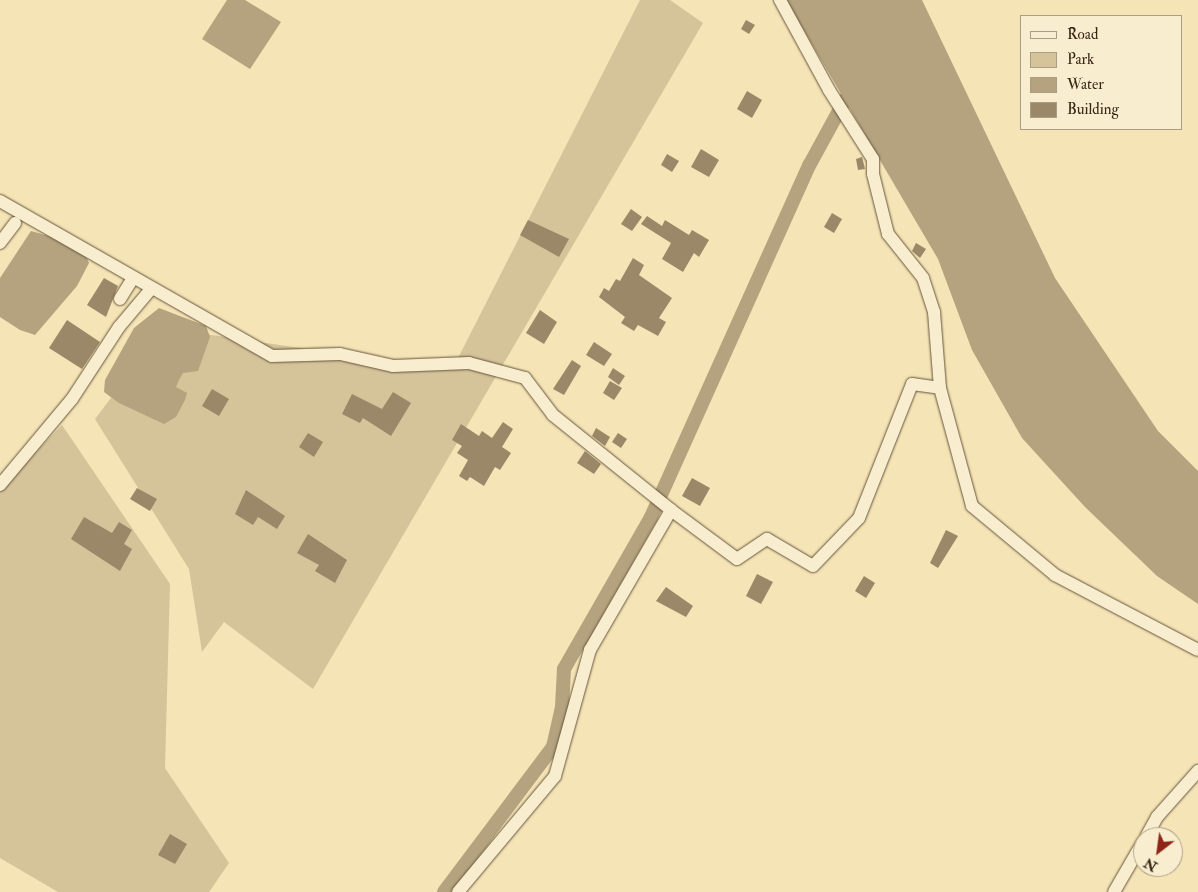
<!DOCTYPE html>
<style>
body{margin:0}
#map{position:relative;width:1198px;height:892px;overflow:hidden;background:#f5e4b5;font-family:"IM FELL Double Pica",serif}
div>[style]{position:absolute}
[style*='--x']{left:calc(var(--x)*1px);top:calc(var(--y)*1px);width:calc(var(--w)*1px);rotate:calc(var(--a)*1deg)}
.green>*{inset:0;background:#d5c39a}
.water>*{inset:0;background:#b4a37e}
.canal>*{height:14px;margin:-7px;padding:0 7px;transform-origin:7px;border-radius:7px;background:#b4a37e}
.building>*{inset:0;background:#9a8868}
.roads{filter:drop-shadow(0 0 1px #66543c) drop-shadow(0 0 1px #66543c)}
.minor>*{height:12px;margin:-6px;padding:0 6px;transform-origin:6px;border-radius:6px;background:#f8edcf}
span{translate:-50% -50%;white-space:nowrap;text-align:center;line-height:1.15;-webkit-text-stroke:4px #f8edcf;paint-order:stroke}
.legend{position:absolute;left:1020px;top:15px;width:162px;height:115px;box-sizing:border-box;background:#f8edcf;border:1px solid #ab9d84;margin:0;padding:6px 9px;list-style:none;font-size:15px;color:#372414}
.legend li{display:flex;align-items:center;gap:10px;height:25px}
.legend b{width:25px;border:1px solid #ab9d84}
.north{position:absolute;left:1133px;top:827px;width:50px;height:50px;box-sizing:border-box;background:#f8edcf;border:1px solid #ab9d84;border-radius:50%;rotate:210deg;font-size:14px;font-weight:700;line-height:20px;text-align:center;color:#372414}
.north::after{content:'';display:block;margin:auto;width:18px;height:22px;background:#8f2418;clip-path:polygon(50% 0,100% 100%,50% 72%,0 100%)}
</style>
<div id="map">
<div class="green">
<div style="clip-path:polygon(640px 0,670px 0,703px 23px,313px 689px,224px 622px,202px 652px,189px 569px,95px 419px,164px 328px,452px 370px)"></div>
<div style="clip-path:polygon(62px 425px,170px 584px,165px 768px,229px 863px,209px 892px,58px 892px,0 858px,0 489px)"></div>
</div>
<div class="water">
<div style="clip-path:polygon(227px 0,245px 0,281px 22px,250px 69px,202px 39px)"></div>
<div style="clip-path:polygon(786px 0,922px 0,1055px 278px,1158px 431px,1198px 471px,1198px 604px,1157px 576px,1085px 507px,1022px 438px,972px 350px,938px 259px)"></div>
<div style="clip-path:polygon(31px 231px,59px 239px,86px 256px,89px 263px,77px 286px,35px 335px,20px 330px,0 317px,0 278px)"></div>
<div style="clip-path:polygon(159px 308px,206px 326px,210px 337px,198px 371px,183px 373px,179px 380px,176px 387px,187px 393px,185px 400px,176px 417px,164px 424px,119px 403px,104px 392px,105px 380px,134px 328px)"></div>
</div>
<div class="canal">
<div style="--x:444;--y:892;--w:181;--a:-53.1"></div>
<div style="--x:553;--y:747;--w:41;--a:-77.3"></div>
<div style="--x:562;--y:707;--w:38;--a:-87"></div>
<div style="--x:564;--y:669;--w:175;--a:-60.2"></div>
<div style="--x:651;--y:517;--w:387;--a:-65.8"></div>
<div style="--x:810;--y:164;--w:75;--a:-61.4"></div>
</div>
<div class="building">
<div style="clip-path:polygon(746px 20px,755px 25px,749px 34px,741px 29px)"></div>
<div style="clip-path:polygon(747px 91px,762px 100px,752px 118px,737px 109px)"></div>
<div style="clip-path:polygon(701px 149px,719px 160px,709px 177px,691px 167px)"></div>
<div style="clip-path:polygon(667px 154px,679px 161px,672px 172px,661px 165px)"></div>
<div style="clip-path:polygon(862px 157px,865px 169px,858px 170px,856px 159px)"></div>
<div style="clip-path:polygon(631px 209px,642px 217px,632px 231px,621px 224px)"></div>
<div style="clip-path:polygon(832px 213px,842px 219px,834px 233px,824px 227px)"></div>
<div style="clip-path:polygon(647px 216px,662px 226px,665px 220px,689px 235px,692px 230px,709px 240px,699px 257px,694px 253px,683px 272px,662px 259px,671px 243px,641px 224px)"></div>
<div style="clip-path:polygon(528px 220px,569px 239px,559px 257px,520px 235px)"></div>
<div style="clip-path:polygon(916px 243px,926px 249px,920px 258px,912px 251px)"></div>
<div style="clip-path:polygon(633px 258px,644px 265px,639px 275px,672px 298px,659px 318px,666px 322px,658px 336px,638px 325px,634px 331px,621px 323px,625px 317px,599px 297px,604px 288px,609px 291px,616px 279px,620px 281px)"></div>
<div style="clip-path:polygon(104px 278px,118px 286px,106px 317px,87px 305px)"></div>
<div style="clip-path:polygon(540px 310px,557px 322px,544px 344px,526px 333px)"></div>
<div style="clip-path:polygon(67px 320px,100px 342px,82px 369px,49px 348px)"></div>
<div style="clip-path:polygon(594px 342px,612px 354px,604px 366px,586px 355px)"></div>
<div style="clip-path:polygon(572px 360px,581px 366px,564px 395px,553px 389px)"></div>
<div style="clip-path:polygon(613px 368px,625px 376px,619px 385px,608px 377px)"></div>
<div style="clip-path:polygon(610px 381px,622px 388px,614px 400px,603px 393px)"></div>
<div style="clip-path:polygon(212px 389px,229px 399px,219px 416px,202px 406px)"></div>
<div style="clip-path:polygon(393px 392px,411px 403px,391px 436px,363px 418px,360px 423px,342px 414px,352px 394px,382px 409px)"></div>
<div style="clip-path:polygon(503px 422px,513px 429px,502px 447px,511px 453px,500px 470px,495px 467px,484px 486px,470px 477px,467px 481px,459px 476px,468px 460px,457px 453px,462px 446px,452px 440px,461px 424px,479px 436px,482px 431px,492px 438px)"></div>
<div style="clip-path:polygon(596px 428px,610px 437px,605px 446px,592px 436px)"></div>
<div style="clip-path:polygon(308px 433px,323px 442px,314px 457px,299px 447px)"></div>
<div style="clip-path:polygon(618px 433px,627px 439px,621px 448px,612px 442px)"></div>
<div style="clip-path:polygon(585px 451px,601px 464px,594px 474px,577px 463px)"></div>
<div style="clip-path:polygon(692px 478px,710px 488px,700px 506px,682px 496px)"></div>
<div style="clip-path:polygon(137px 488px,157px 499px,150px 511px,130px 499px)"></div>
<div style="clip-path:polygon(246px 490px,285px 516px,277px 529px,258px 517px,253px 525px,235px 514px)"></div>
<div style="clip-path:polygon(84px 517px,112px 533px,119px 522px,132px 530px,124px 544px,132px 549px,120px 571px,71px 539px)"></div>
<div style="clip-path:polygon(946px 530px,958px 536px,938px 568px,930px 563px)"></div>
<div style="clip-path:polygon(308px 534px,347px 560px,335px 583px,315px 571px,319px 565px,297px 553px)"></div>
<div style="clip-path:polygon(757px 574px,773px 582px,761px 604px,746px 596px)"></div>
<div style="clip-path:polygon(864px 576px,875px 583px,866px 598px,855px 591px)"></div>
<div style="clip-path:polygon(666px 587px,693px 606px,686px 617px,656px 601px)"></div>
<div style="clip-path:polygon(170px 834px,187px 844px,175px 864px,158px 855px)"></div>
</div>
<div class="roads">
<div class="minor">
<div style="--x:780;--y:0;--w:102;--a:61.4"></div>
<div style="--x:829;--y:90;--w:82;--a:57.5"></div>
<div style="--x:873;--y:159;--w:15;--a:90"></div>
<div style="--x:873;--y:174;--w:62;--a:76"></div>
<div style="--x:888;--y:234;--w:56;--a:51.5"></div>
<div style="--x:923;--y:278;--w:36;--a:72"></div>
<div style="--x:934;--y:312;--w:76;--a:85.5"></div>
<div style="--x:940;--y:388;--w:122;--a:74.8"></div>
<div style="--x:972;--y:506;--w:108;--a:39.7"></div>
<div style="--x:1055;--y:575;--w:161;--a:27.7"></div>
<div style="--x:0;--y:201;--w:313;--a:29.7"></div>
<div style="--x:272;--y:356;--w:68;--a:-1.7"></div>
<div style="--x:340;--y:354;--w:54;--a:12.8"></div>
<div style="--x:393;--y:366;--w:76;--a:-2.3"></div>
<div style="--x:469;--y:363;--w:58;--a:15"></div>
<div style="--x:525;--y:378;--w:46;--a:52.9"></div>
<div style="--x:553;--y:415;--w:151;--a:38.8"></div>
<div style="--x:0;--y:243;--w:25;--a:-53"></div>
<div style="--x:120;--y:299;--w:25;--a:-58"></div>
<div style="--x:0;--y:485;--w:112;--a:-50.1"></div>
<div style="--x:72;--y:399;--w:86;--a:-56.9"></div>
<div style="--x:119;--y:327;--w:50;--a:-49.9"></div>
<div style="--x:1146;--y:837;--w:23;--a:-61"></div>
<div style="--x:1157;--y:817;--w:62;--a:-48.3"></div>
<div style="--x:458;--y:892;--w:151;--a:-50.1"></div>
<div style="--x:555;--y:776;--w:131;--a:-74.5"></div>
<div style="--x:590;--y:650;--w:162;--a:-59.9"></div>
<div style="--x:671;--y:510;--w:82;--a:36.6"></div>
<div style="--x:737;--y:559;--w:36;--a:-34"></div>
<div style="--x:767;--y:539;--w:53;--a:30.4"></div>
<div style="--x:813;--y:566;--w:66;--a:-46.2"></div>
<div style="--x:859;--y:518;--w:144;--a:-68.4"></div>
<div style="--x:912;--y:384;--w:28;--a:8"></div>
<div style="--x:1114;--y:892;--w:58;--a:-59.9"></div>
</div>
</div>
<ul class="legend">
<li><b style="height:6px;background:#f8edcf"></b>Road</li>
<li><b style="height:14px;background:#d5c39a"></b>Park</li>
<li><b style="height:14px;background:#b4a37e"></b>Water</li>
<li><b style="height:14px;background:#9a8868"></b>Building</li>
</ul>
<div class="north">N</div>
</div>
